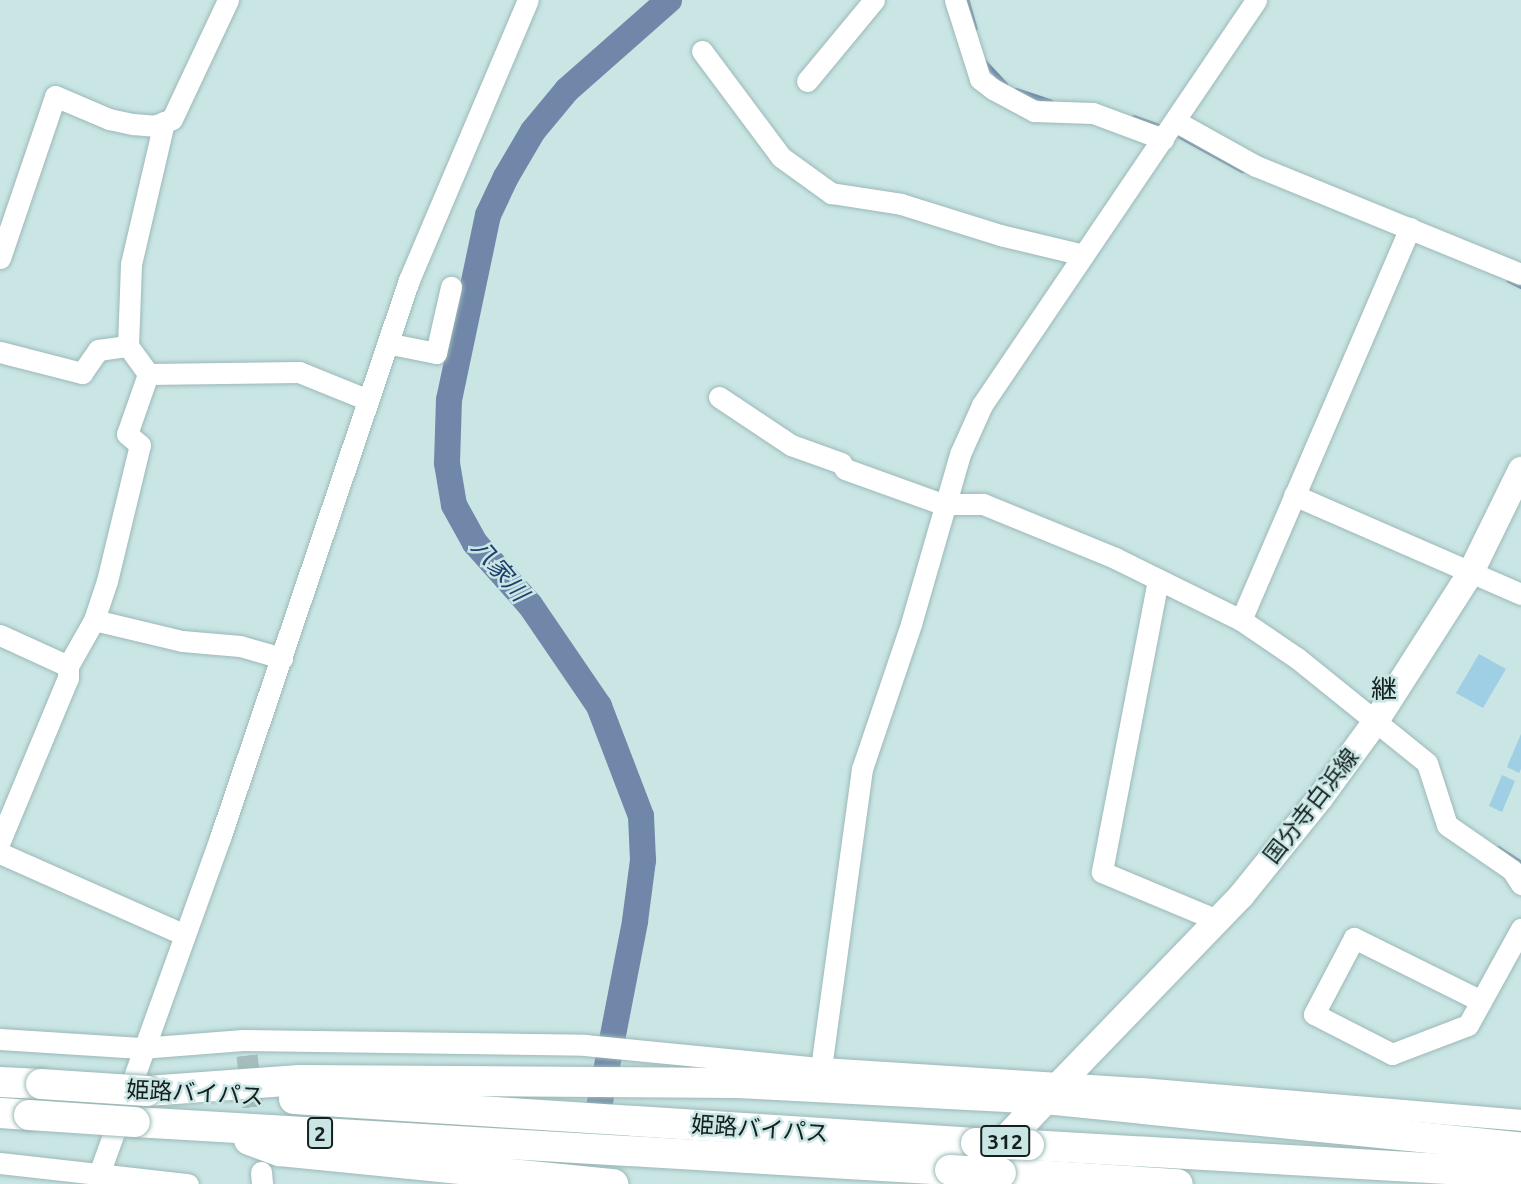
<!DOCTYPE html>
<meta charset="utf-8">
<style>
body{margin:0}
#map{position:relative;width:1521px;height:1184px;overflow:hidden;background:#c9e6e5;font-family:Ubuntu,"Noto Sans JP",sans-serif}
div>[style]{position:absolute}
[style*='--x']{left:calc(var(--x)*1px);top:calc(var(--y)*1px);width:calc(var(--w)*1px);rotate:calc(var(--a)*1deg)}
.stream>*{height:4.5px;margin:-2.25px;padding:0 2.25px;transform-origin:2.25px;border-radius:2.25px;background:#7087a9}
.river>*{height:26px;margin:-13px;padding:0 13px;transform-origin:13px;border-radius:13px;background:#7087a9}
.building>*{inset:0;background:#9fcfe4}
.minor-tunnel>*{height:21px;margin-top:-10.5px;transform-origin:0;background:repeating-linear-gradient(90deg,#a5bebd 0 21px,transparent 0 31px)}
.roads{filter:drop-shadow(0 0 2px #9cb8b7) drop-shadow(0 0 2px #9cb8b7)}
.minor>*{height:21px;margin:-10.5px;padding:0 10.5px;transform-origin:10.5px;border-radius:10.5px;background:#fff}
.major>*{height:26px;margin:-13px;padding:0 13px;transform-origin:13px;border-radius:13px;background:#fff}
.highway>*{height:30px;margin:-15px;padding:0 15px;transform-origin:15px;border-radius:15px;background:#fff}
.bridges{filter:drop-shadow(0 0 2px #9cb8b7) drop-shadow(0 0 2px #9cb8b7)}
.highway-bridge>*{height:30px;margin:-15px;padding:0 15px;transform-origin:15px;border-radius:15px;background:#fff}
span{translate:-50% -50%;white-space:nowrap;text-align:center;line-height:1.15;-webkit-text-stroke:5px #c9e6e5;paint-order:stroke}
.shield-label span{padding:2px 5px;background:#c9e6e5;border:2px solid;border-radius:5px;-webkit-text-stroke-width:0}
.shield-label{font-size:21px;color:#141f1f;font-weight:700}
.street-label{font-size:23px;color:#141f1f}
.water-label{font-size:24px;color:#1e3e6c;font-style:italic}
.quarter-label{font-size:26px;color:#141f1f}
</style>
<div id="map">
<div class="stream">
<div style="--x:967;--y:0;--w:29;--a:74"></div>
<div style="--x:983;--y:60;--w:33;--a:47"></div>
<div style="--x:1016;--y:90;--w:36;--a:18"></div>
<div style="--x:1134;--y:117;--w:30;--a:20"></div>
<div style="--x:1173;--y:132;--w:79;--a:28.8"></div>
<div style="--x:1509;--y:280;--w:13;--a:27"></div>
<div style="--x:1498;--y:848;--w:27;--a:33"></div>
</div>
<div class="river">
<div style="--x:593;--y:1138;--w:221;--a:-79"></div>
<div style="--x:635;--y:921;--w:62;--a:-82.5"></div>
<div style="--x:643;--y:860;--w:44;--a:-92.6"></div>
<div style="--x:641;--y:816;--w:118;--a:-110.9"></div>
<div style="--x:599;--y:706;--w:122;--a:-124.3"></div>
<div style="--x:530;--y:605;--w:83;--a:-131.6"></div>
<div style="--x:475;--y:543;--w:43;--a:-118.9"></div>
<div style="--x:454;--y:505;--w:43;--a:-99.5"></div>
<div style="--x:447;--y:463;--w:63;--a:-88.2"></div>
<div style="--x:449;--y:400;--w:189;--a:-78.1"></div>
<div style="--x:488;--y:215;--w:42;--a:-64.7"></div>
<div style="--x:506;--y:177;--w:53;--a:-59.6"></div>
<div style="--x:533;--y:131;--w:53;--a:-50.3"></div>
<div style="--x:567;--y:90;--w:136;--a:-41.4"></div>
</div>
<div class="building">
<div style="clip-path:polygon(1479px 654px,1506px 669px,1483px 708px,1456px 693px)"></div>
<div style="clip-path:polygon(1521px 734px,1521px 769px,1519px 773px,1507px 767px)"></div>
<div style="clip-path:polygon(1502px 775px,1515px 781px,1502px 812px,1489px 806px)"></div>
</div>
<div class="minor-tunnel">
<div style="--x:247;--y:1055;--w:89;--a:83.5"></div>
</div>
<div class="roads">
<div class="minor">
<div style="--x:955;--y:0;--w:83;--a:72.4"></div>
<div style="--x:980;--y:79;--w:16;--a:38"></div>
<div style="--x:993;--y:89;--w:47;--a:28.2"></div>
<div style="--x:1034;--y:111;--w:59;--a:1.9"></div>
<div style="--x:1093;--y:113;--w:75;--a:20.4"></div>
<div style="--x:702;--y:51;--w:132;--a:53.3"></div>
<div style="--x:781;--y:157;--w:62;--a:35.8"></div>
<div style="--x:831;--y:193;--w:71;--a:8.9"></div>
<div style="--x:901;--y:204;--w:104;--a:17.4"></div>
<div style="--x:1000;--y:235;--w:86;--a:13.4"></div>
<div style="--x:807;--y:81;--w:105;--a:-50.4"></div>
<div style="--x:1175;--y:121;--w:93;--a:29.1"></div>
<div style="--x:1256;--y:166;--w:286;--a:22.2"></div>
<div style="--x:0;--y:258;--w:171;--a:-71.2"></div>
<div style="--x:55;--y:96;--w:59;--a:23.1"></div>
<div style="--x:109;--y:119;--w:25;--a:12"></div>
<div style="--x:133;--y:124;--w:21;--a:5"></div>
<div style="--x:154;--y:126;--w:19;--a:-21"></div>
<div style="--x:172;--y:119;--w:132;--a:-64.8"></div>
<div style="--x:391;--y:344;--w:46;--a:11.3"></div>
<div style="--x:436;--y:353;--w:68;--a:-77.2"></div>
<div style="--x:128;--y:346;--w:82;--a:-87.9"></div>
<div style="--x:131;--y:264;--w:146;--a:-76.9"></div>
<div style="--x:0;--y:352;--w:85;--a:14.4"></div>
<div style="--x:82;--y:373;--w:28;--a:-55"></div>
<div style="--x:98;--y:350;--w:30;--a:-8"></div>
<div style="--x:128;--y:346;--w:34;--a:54"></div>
<div style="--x:148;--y:374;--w:151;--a:-0.8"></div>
<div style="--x:299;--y:372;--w:74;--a:22.1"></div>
<div style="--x:719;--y:397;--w:87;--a:33.7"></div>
<div style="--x:791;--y:445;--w:53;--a:19.8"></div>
<div style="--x:841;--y:463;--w:7;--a:56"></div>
<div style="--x:845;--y:469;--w:103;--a:19.8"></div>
<div style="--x:942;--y:504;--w:41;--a:0"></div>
<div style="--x:983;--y:504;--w:143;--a:22.2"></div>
<div style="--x:1115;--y:558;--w:140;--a:26.2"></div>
<div style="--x:1241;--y:620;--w:68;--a:34.2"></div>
<div style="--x:1297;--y:658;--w:167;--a:38.9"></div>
<div style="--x:1427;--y:763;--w:65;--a:72.1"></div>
<div style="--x:1447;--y:825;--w:79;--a:34.7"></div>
<div style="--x:1512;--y:870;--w:17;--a:57"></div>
<div style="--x:1294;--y:495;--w:248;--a:23.6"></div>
<div style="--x:1158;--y:580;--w:297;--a:100.9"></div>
<div style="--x:1102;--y:872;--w:125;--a:22.7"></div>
<div style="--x:94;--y:620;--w:90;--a:13.4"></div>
<div style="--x:182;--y:641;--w:58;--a:4.9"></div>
<div style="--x:240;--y:646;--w:44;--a:15.9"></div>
<div style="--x:1241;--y:620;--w:427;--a:-66.7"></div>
<div style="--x:0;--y:635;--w:75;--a:24.5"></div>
<div style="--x:0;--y:841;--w:177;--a:-67.4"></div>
<div style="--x:68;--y:678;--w:12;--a:-90"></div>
<div style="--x:68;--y:666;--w:53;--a:-60.5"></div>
<div style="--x:94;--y:620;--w:41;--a:-71.6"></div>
<div style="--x:107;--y:581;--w:140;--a:-76.4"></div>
<div style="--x:140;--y:445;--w:17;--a:-140"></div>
<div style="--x:127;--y:434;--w:64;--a:-70.7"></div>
<div style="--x:0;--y:853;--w:202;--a:23.9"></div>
<div style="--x:1481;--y:1001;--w:142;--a:-153.6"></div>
<div style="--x:1354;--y:938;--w:86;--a:117.8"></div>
<div style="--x:1314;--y:1014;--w:88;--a:27.1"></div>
<div style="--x:1392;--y:1054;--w:81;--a:-20.9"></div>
<div style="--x:1468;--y:1025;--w:110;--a:-61.1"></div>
<div style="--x:0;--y:1039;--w:141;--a:3.7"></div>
<div style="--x:141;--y:1048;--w:102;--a:-4.5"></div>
<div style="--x:243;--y:1040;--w:342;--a:0.8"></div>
<div style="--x:585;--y:1045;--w:237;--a:5.6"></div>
<div style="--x:821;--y:1068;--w:322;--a:3.6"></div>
<div style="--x:1142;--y:1088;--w:380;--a:4.8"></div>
<div style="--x:821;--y:1068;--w:302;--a:-82.2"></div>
<div style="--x:862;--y:769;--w:153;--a:-71.3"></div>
<div style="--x:911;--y:624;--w:177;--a:-73.9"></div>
<div style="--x:960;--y:454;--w:54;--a:-65.8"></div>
<div style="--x:982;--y:405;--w:489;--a:-55.9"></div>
<div style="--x:0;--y:1163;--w:189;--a:6.4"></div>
<div style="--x:261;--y:1172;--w:12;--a:85"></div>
<div style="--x:99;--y:1174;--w:357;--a:-70.2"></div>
<div style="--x:220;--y:838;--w:589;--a:-71.29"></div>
<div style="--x:409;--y:280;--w:304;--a:-67"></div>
</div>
<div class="major">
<div style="--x:1045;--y:1099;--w:282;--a:-46"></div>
<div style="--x:1241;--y:896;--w:126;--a:-51.1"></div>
<div style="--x:1320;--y:798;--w:92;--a:-53.9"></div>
<div style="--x:1374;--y:724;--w:178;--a:-57.4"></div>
<div style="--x:1470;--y:574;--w:116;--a:-63.9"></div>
</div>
<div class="highway">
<div style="--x:0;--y:1082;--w:41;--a:2.8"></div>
<div style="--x:147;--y:1091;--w:153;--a:-4.1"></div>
<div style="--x:300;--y:1080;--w:438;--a:0.4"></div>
<div style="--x:738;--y:1083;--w:307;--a:3"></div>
<div style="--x:1045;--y:1099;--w:478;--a:5.8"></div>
<div style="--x:294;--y:1099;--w:683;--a:3.69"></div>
<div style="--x:0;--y:1113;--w:29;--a:4"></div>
<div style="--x:135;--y:1122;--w:816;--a:3.37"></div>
<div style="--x:249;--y:1140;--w:33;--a:20"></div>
<div style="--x:280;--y:1151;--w:335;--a:5.7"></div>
<div style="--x:1029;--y:1145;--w:493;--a:3.3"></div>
<div style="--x:993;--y:1154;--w:76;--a:-46.6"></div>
<div style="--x:1001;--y:1173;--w:177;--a:3.6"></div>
</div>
</div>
<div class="bridges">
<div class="highway-bridge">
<div style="--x:41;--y:1084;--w:106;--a:3.8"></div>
<div style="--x:29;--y:1115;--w:106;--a:3.8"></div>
<div style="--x:976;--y:1143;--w:53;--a:2.2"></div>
<div style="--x:950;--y:1170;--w:51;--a:3.4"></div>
</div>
</div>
<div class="shield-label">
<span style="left:320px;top:1133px">2</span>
<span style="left:1005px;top:1141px">312</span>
</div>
<div class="street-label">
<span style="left:1311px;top:806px;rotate:-52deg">国分寺白浜線</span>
<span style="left:195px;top:1093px;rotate:3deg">姫路バイパス</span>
<span style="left:760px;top:1129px;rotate:4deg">姫路バイパス</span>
</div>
<div class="water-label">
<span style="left:500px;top:570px;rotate:50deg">八家川</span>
</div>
<div class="quarter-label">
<span style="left:1384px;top:689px">継</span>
</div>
</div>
